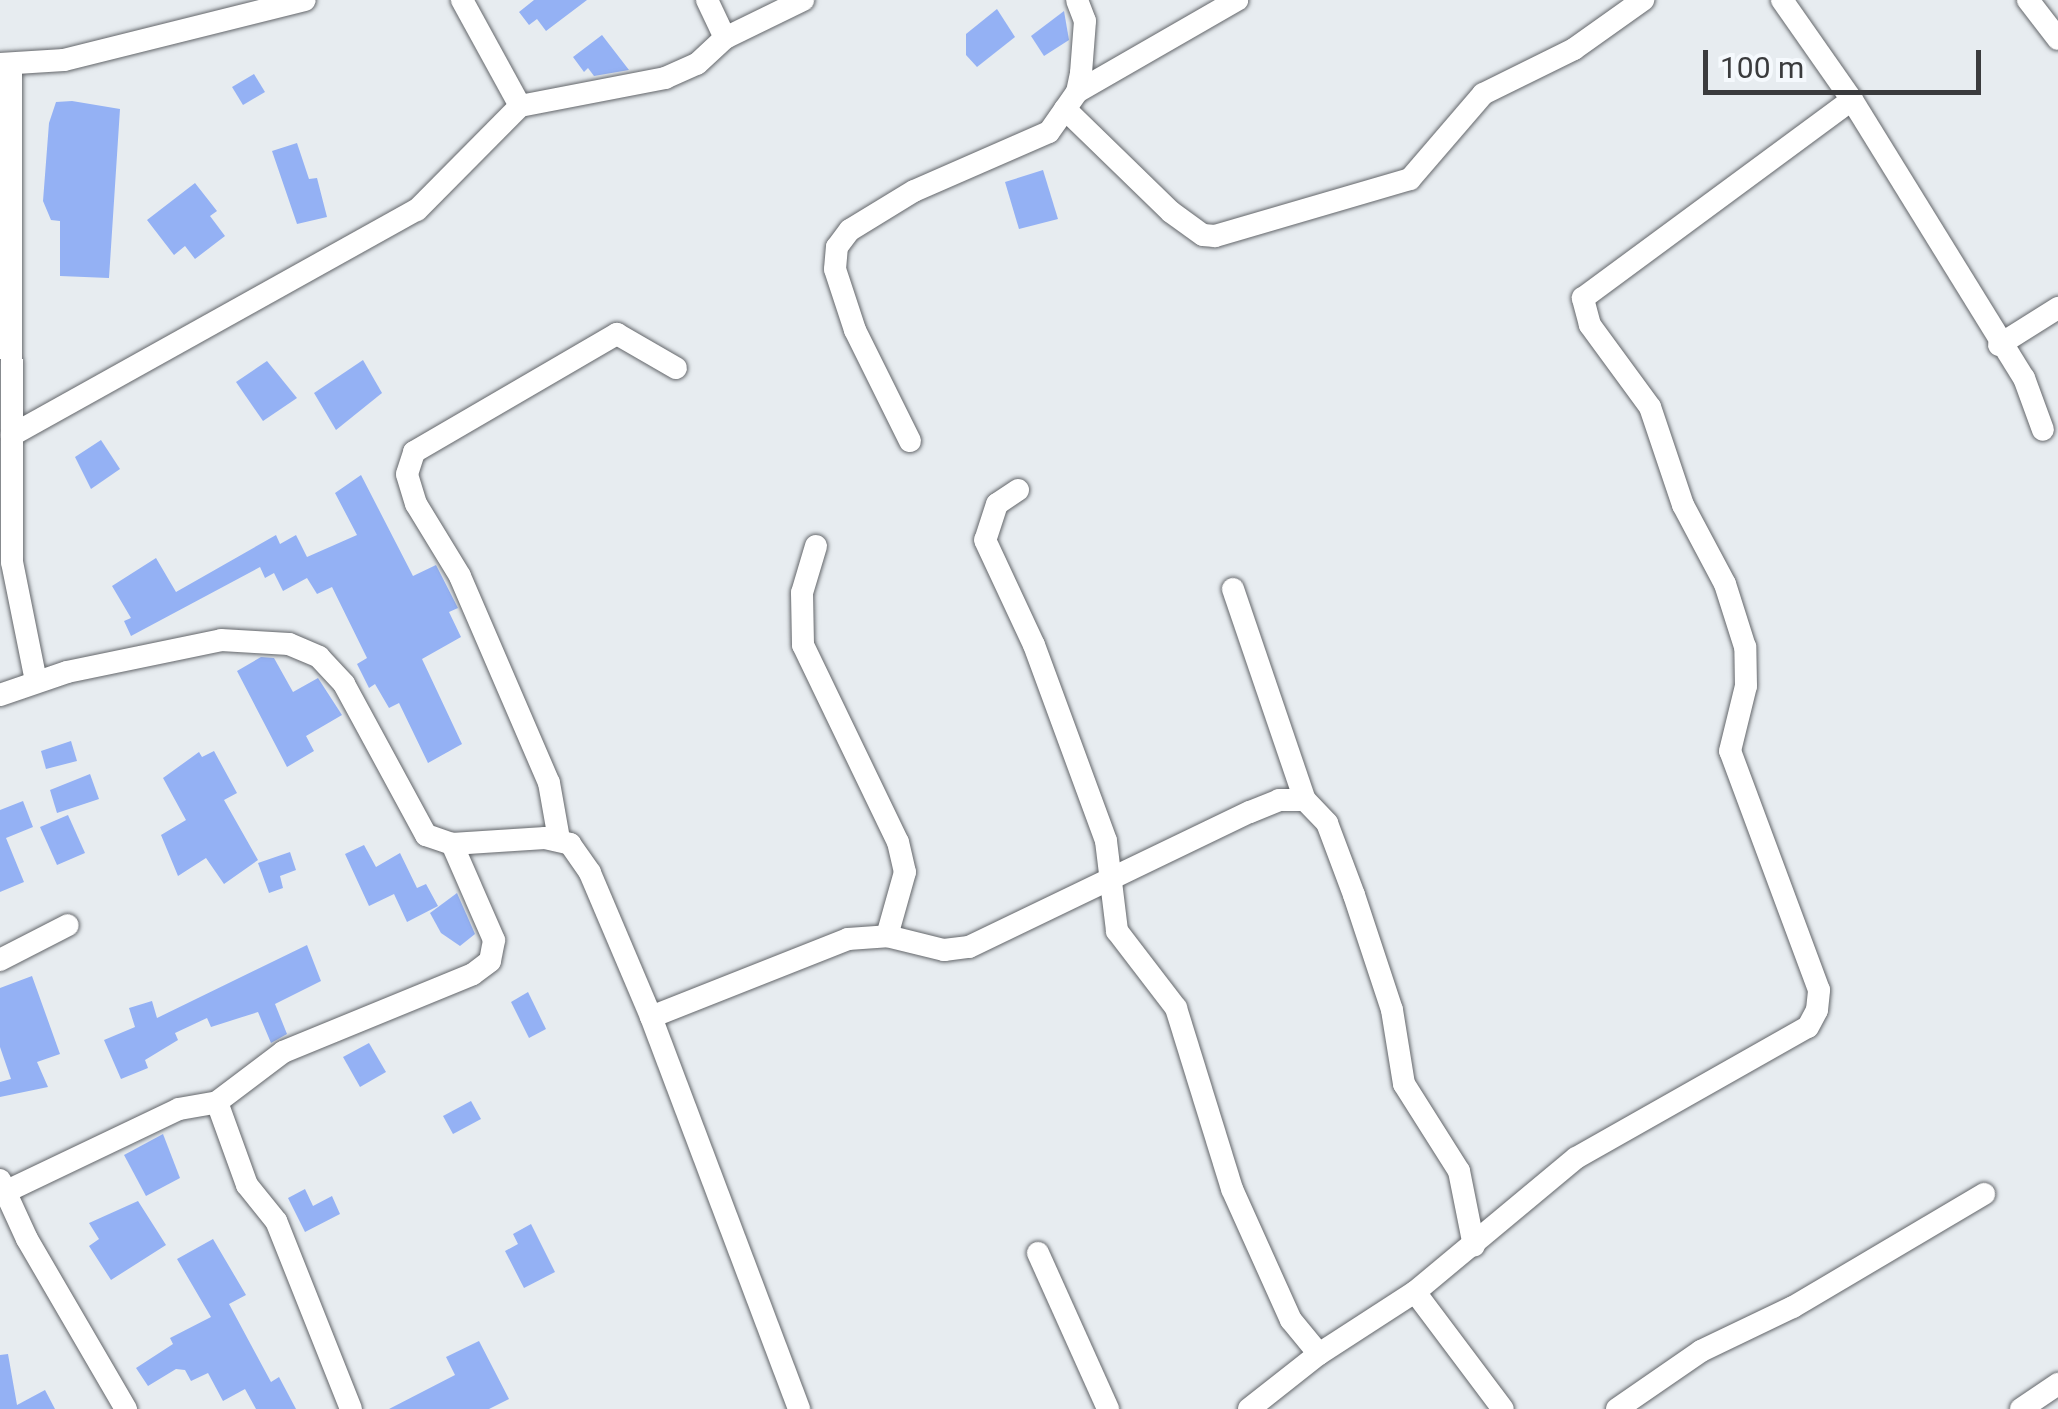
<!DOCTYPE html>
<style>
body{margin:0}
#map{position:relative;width:2058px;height:1409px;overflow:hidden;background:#e7ecf0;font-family:Roboto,sans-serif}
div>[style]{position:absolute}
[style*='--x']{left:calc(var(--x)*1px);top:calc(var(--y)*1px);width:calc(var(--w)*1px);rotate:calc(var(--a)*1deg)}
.building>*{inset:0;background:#94b1f4}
.roads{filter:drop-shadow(0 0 2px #63666a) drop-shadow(0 0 2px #63666a)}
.minor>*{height:22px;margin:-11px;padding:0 11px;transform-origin:11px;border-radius:11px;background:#fff}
span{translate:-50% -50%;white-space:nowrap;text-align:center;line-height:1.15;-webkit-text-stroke:8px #f5f9fd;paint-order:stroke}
.scale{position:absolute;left:1703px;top:50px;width:278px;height:45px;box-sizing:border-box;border:5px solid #3a3b3d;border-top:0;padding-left:12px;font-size:30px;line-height:35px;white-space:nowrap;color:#3a3b3d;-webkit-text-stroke:8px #f5f9fd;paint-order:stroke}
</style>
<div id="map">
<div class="building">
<div style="clip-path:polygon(534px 0,587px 0,546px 31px,537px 19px,529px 25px,519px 12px)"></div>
<div style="clip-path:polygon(997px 9px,1015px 37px,977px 67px,966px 55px,966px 34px)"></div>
<div style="clip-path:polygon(1064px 11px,1069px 40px,1044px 56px,1031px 36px)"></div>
<div style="clip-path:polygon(602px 35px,629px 70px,594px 76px,588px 68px,584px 72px,573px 57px)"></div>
<div style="clip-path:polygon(254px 74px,265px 92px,243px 105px,232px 87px)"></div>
<div style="clip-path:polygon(72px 101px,120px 109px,109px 278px,60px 276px,60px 221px,51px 220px,43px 201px,49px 123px,56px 102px)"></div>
<div style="clip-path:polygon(297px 143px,309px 179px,317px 178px,327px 217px,297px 224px,272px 151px)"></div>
<div style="clip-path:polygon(1043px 170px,1058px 219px,1019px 229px,1005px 182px)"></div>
<div style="clip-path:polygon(195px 183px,217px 211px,210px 216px,225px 236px,195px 259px,185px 246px,174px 255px,147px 220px)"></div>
<div style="clip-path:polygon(363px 360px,382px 393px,336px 430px,314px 393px)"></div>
<div style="clip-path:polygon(267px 361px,297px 398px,263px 421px,236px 382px)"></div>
<div style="clip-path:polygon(101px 440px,120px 469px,91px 489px,75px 457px)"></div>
<div style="clip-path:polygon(361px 475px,413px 576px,436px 565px,458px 608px,449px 612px,461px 637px,422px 659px,462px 744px,428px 763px,399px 703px,389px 708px,375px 684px,369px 688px,357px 664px,367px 658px,332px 587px,317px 594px,307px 578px,283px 591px,274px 573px,265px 578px,260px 567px,131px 636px,124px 621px,131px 618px,112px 586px,156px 558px,176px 592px,276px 535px,280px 544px,296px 535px,307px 557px,357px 535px,335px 493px)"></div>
<div style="clip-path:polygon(261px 657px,274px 658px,293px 692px,318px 678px,342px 715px,306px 736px,314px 751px,287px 767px,237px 671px)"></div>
<div style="clip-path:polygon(71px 741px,77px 761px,46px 769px,41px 751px)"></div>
<div style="clip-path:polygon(214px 751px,237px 793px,224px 800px,258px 860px,224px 884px,206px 858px,178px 876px,161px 835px,186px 820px,163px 778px,199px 752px,202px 757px)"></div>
<div style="clip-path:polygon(90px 774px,99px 799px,57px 813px,50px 790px)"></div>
<div style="clip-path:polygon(23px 801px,33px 827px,6px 838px,24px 882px,0 892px,0 810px)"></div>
<div style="clip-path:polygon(68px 815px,85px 853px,57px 865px,40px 827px)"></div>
<div style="clip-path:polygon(364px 845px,376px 867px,400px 853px,417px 888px,426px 884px,438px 906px,407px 922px,394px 894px,369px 906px,345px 854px)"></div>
<div style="clip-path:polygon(290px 852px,296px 870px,280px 876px,283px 888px,269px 893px,258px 863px)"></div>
<div style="clip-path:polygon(457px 893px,475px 934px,460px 946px,441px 933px,430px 913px)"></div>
<div style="clip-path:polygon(307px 945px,321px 981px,275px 1004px,287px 1034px,271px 1043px,258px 1012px,211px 1027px,207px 1018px,175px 1033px,178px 1040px,145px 1060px,148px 1068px,121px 1079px,104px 1040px,135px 1027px,129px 1008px,152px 1001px,157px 1018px)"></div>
<div style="clip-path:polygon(32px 976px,60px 1054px,37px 1062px,48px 1087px,0 1097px,0 1082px,11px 1079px,0 1047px,0 988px)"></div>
<div style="clip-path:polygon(528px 992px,546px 1029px,529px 1038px,511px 1002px)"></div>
<div style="clip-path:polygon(369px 1043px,386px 1072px,360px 1087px,343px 1057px)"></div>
<div style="clip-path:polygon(471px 1101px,481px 1119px,453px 1134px,443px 1116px)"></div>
<div style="clip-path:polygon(163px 1134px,180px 1178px,146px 1196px,124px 1155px)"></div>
<div style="clip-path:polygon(305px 1189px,313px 1206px,332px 1196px,340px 1214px,305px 1232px,288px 1198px)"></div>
<div style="clip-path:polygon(138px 1201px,166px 1245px,111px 1280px,89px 1246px,99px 1239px,89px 1223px)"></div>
<div style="clip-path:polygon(531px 1224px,555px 1272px,524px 1288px,505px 1251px,518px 1244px,513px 1234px)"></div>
<div style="clip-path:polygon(213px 1239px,246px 1295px,229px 1304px,271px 1382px,279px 1377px,296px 1409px,256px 1409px,245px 1389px,223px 1401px,208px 1373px,191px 1381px,185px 1370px,176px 1369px,148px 1386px,136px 1368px,173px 1344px,170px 1338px,211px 1317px,177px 1259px)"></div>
<div style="clip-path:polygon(479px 1341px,509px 1399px,489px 1409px,389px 1409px,455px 1375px,446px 1357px)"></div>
<div style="clip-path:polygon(8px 1354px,17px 1405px,45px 1390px,55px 1409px,0 1409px,0 1355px)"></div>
</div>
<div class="roads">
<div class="minor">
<div style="--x:462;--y:0;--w:121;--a:61.3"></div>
<div style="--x:707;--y:0;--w:42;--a:64.7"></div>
<div style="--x:1782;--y:0;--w:122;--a:55"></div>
<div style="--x:1852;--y:100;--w:327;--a:58.3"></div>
<div style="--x:2024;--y:378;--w:55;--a:69.9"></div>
<div style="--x:2028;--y:0;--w:49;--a:52.4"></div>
<div style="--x:0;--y:64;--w:64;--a:-3.6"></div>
<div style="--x:64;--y:60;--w:248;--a:-14"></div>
<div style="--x:11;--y:64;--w:498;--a:89.9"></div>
<div style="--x:12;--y:562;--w:121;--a:78.6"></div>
<div style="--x:1077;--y:92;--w:185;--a:-29.9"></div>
<div style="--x:1065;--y:109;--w:148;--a:44.2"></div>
<div style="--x:1171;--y:212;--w:39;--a:36"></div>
<div style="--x:1203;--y:235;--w:12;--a:5"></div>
<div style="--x:1215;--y:236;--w:203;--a:-16.3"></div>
<div style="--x:1410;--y:179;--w:112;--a:-49.3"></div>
<div style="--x:1483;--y:94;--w:102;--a:-26.3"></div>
<div style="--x:1574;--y:49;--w:85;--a:-35.4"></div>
<div style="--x:1999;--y:345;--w:70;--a:-32.1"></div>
<div style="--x:12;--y:435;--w:463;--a:-29.1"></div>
<div style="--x:417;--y:210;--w:146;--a:-45.3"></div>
<div style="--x:520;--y:106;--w:148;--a:-10.9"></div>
<div style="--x:665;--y:78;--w:35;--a:-24"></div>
<div style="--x:697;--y:64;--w:38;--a:-43"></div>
<div style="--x:725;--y:38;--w:87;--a:-26"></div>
<div style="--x:910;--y:441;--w:124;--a:-116.4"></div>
<div style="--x:855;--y:330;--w:64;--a:-108.2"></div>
<div style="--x:835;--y:269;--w:22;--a:-85"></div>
<div style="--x:837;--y:247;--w:21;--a:-53"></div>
<div style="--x:850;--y:230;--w:75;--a:-31.4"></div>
<div style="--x:914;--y:191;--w:147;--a:-23.6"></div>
<div style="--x:1049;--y:132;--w:49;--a:-55"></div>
<div style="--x:1077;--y:92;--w:19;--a:-78"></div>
<div style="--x:1081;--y:73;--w:52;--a:-85.6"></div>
<div style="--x:1085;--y:21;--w:22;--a:-111"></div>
<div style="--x:1018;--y:490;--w:25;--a:146"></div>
<div style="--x:997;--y:504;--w:38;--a:108"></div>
<div style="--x:985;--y:540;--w:116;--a:65"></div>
<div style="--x:1034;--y:645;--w:209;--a:69.8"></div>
<div style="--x:1106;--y:841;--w:91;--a:83"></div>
<div style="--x:1117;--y:931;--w:97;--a:52.5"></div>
<div style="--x:1176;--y:1008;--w:189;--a:72.8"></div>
<div style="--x:1232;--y:1189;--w:144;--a:65.8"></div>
<div style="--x:1291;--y:1320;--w:44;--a:50.5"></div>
<div style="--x:816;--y:546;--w:49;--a:106.6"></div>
<div style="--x:802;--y:593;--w:52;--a:88.9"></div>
<div style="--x:803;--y:645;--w:219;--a:64.3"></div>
<div style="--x:898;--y:842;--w:31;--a:77"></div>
<div style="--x:905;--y:872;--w:66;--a:105.7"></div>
<div style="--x:1233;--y:589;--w:223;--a:71.2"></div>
<div style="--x:0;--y:695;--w:71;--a:-18.9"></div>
<div style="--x:67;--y:672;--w:157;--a:-11.7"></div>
<div style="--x:221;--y:640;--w:68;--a:3.4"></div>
<div style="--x:289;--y:644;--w:33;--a:23"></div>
<div style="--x:319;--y:657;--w:37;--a:47"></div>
<div style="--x:344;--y:684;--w:172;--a:61.5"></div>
<div style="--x:426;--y:835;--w:28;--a:19"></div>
<div style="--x:452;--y:844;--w:93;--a:-3.7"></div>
<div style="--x:545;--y:838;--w:26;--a:13"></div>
<div style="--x:570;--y:844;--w:35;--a:55"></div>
<div style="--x:590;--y:873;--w:156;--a:67"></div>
<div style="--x:651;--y:1017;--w:419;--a:69.3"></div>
<div style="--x:559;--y:839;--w:57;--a:-100.1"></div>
<div style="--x:549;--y:783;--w:225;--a:-113.3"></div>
<div style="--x:460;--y:576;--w:84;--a:-121.4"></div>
<div style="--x:416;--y:504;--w:31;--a:-107"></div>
<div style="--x:407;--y:474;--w:23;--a:-72"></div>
<div style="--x:414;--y:452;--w:235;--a:-30.2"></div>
<div style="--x:617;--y:334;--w:68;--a:30"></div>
<div style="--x:0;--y:960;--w:76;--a:-27.2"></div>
<div style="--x:651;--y:1017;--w:212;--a:-21.6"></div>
<div style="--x:848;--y:939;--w:39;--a:-4"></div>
<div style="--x:887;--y:936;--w:59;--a:13.8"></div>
<div style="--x:944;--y:950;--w:25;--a:-7"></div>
<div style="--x:969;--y:947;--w:312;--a:-25.7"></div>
<div style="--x:1250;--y:812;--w:31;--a:-22"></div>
<div style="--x:1279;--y:800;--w:26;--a:0"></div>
<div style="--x:1305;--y:800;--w:32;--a:46"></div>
<div style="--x:1327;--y:823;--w:77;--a:69.4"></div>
<div style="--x:1354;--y:895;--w:121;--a:71.7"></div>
<div style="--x:1392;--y:1010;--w:75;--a:80.8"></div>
<div style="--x:1404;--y:1084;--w:103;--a:57.7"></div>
<div style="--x:1459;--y:1171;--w:76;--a:78.7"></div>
<div style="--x:0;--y:1180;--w:65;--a:65.4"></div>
<div style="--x:27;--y:1239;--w:197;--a:59.8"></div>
<div style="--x:5;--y:1192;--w:193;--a:-25.5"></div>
<div style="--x:179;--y:1109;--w:39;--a:-10"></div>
<div style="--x:1038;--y:1253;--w:171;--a:65.8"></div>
<div style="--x:1415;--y:1292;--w:146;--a:53.1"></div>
<div style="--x:351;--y:1409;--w:202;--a:-111.7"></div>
<div style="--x:276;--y:1221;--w:46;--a:-128.9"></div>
<div style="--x:247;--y:1185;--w:88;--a:-109.9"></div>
<div style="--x:217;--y:1102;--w:83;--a:-37.1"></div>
<div style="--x:283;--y:1052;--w:205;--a:-22.3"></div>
<div style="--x:473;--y:974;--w:21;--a:-37"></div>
<div style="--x:490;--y:961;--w:21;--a:-79"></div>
<div style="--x:494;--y:940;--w:105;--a:-113.6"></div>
<div style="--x:1249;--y:1409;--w:89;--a:-38.2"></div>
<div style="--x:1319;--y:1354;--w:114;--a:-32.9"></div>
<div style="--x:1415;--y:1292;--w:209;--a:-39.8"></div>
<div style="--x:1576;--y:1158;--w:266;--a:-29.5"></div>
<div style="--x:1808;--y:1027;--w:19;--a:-62"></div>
<div style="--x:1817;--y:1010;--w:20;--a:-84"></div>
<div style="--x:1819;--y:990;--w:255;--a:-110.4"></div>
<div style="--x:1730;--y:751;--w:67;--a:-76.2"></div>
<div style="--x:1746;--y:686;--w:39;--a:-91"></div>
<div style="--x:1745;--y:647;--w:66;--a:-107.6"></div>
<div style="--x:1725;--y:584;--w:89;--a:-118"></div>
<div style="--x:1683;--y:505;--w:103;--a:-108.6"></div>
<div style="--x:1650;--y:407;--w:102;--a:-126.2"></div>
<div style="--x:1590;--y:325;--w:28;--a:-105"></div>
<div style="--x:1583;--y:298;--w:334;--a:-36.4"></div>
<div style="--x:1617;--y:1409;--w:102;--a:-34.6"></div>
<div style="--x:1701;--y:1351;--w:102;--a:-25.6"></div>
<div style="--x:1793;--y:1307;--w:222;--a:-30.6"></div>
<div style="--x:2021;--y:1409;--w:45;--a:-34"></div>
</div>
</div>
<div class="scale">100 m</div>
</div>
